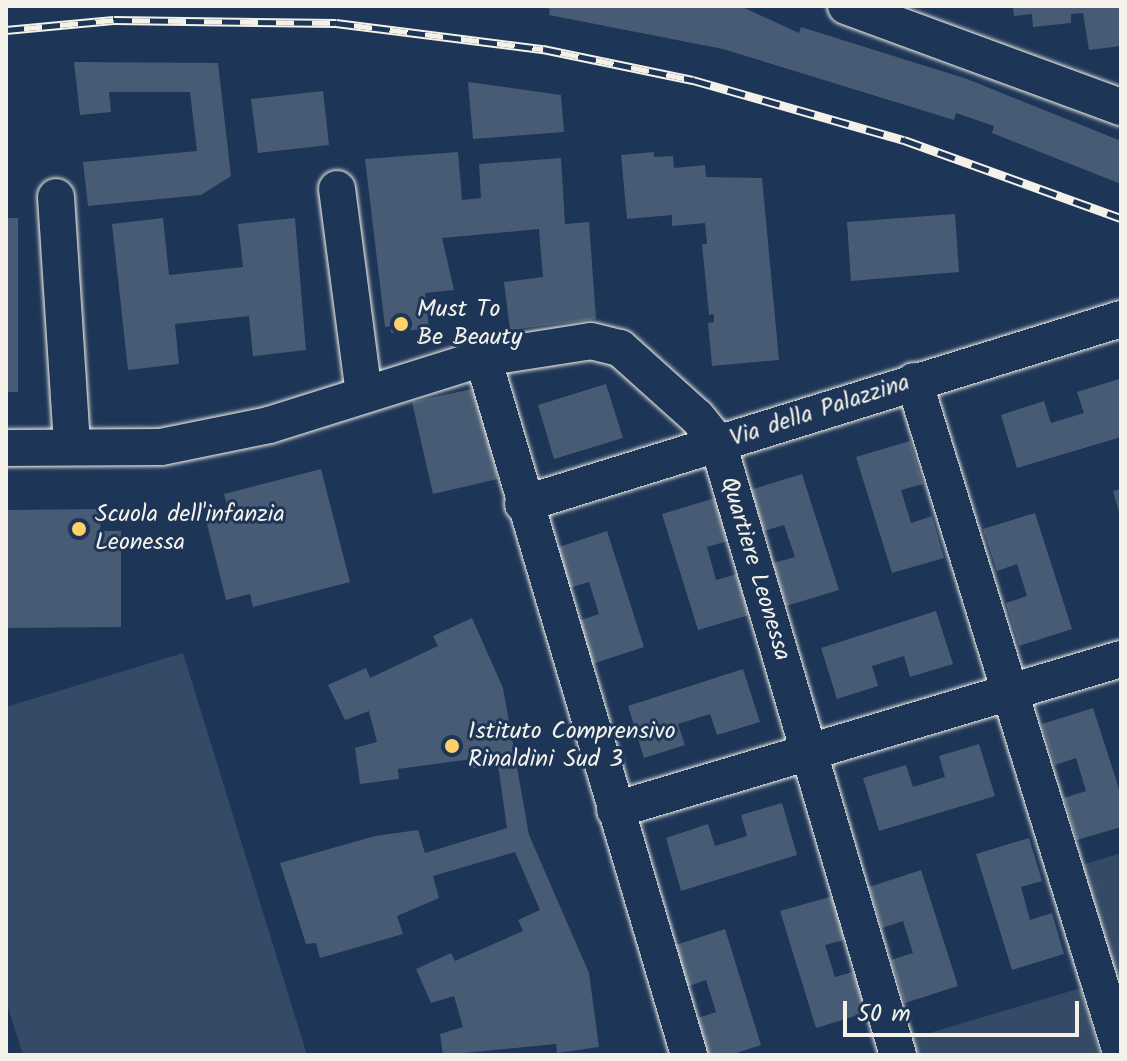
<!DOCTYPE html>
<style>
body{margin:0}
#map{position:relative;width:1127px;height:1061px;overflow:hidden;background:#1d3557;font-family:Kalam,sans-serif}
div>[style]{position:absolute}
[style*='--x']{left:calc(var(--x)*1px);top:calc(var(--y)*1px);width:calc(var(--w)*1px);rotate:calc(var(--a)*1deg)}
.green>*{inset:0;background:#354a67}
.building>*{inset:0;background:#485b74}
.roads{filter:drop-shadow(0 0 2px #f4f1e8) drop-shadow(0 0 2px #f4f1e8)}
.minor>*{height:36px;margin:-18px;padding:0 18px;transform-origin:18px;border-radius:18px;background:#1d3557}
.rail>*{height:9px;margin-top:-4.5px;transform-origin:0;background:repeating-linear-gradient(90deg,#1d3557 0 18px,#f4f1e8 0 36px);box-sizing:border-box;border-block:2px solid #f4f1e8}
.dots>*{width:22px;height:22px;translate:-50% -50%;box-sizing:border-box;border:4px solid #1d3557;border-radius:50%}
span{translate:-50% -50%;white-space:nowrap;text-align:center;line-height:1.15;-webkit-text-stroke:6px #1d3557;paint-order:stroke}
.poi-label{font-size:24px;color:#f4f1e8}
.left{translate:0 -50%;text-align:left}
.street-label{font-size:24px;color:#f4f1e8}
.frame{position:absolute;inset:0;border:8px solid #f4f1e8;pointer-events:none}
.scale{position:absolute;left:843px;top:1001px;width:236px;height:36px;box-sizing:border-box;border:4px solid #f4f1e8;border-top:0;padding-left:10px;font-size:24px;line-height:28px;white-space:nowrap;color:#f4f1e8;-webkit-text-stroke:6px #1d3557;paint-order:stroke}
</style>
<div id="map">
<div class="green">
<div style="clip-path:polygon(183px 653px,307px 1055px,23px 1055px,6px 1001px,6px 707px)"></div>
<div style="clip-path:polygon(1121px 853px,1121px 1002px,1079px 866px)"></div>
<div style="clip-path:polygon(1081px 988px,1100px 1055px,914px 1055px,909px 1039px)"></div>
</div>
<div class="building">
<div style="clip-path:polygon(540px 6px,740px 6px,799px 33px,801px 27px,967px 79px,1121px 141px,1121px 184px,992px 133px,994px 126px,956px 113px,954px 120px,723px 49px,549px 15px,550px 9px)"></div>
<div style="clip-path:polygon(1013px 6px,1121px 6px,1121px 46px,1089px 50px,1083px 13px,1071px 14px,1071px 23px,1033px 27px,1032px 14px,1014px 16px)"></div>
<div style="clip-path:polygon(74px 62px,218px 63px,231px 176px,201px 195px,88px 206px,83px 162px,197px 151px,190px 92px,109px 92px,111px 112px,80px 115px)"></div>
<div style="clip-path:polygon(468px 82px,561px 95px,564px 132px,473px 139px)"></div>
<div style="clip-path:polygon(323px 91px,329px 145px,258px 153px,251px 99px)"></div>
<div style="clip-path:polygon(458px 152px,462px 200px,481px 198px,479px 164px,561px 158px,565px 224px,589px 222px,596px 319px,510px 330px,504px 282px,543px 277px,539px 229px,442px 238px,454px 290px,425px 293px,429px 328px,391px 333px,391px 326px,385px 327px,365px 159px)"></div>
<div style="clip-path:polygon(654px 152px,654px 157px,673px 156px,674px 168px,705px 165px,706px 177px,762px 178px,779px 360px,712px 366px,708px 323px,714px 322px,714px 314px,709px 315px,702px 244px,707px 244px,705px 223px,672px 226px,672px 215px,627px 219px,621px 155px)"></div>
<div style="clip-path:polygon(955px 214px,959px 272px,851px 281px,847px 222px)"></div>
<div style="clip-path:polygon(6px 218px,18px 218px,18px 392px,6px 392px)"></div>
<div style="clip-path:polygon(163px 218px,169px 275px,243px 267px,238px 224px,295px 218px,306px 350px,253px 356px,249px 316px,175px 324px,179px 364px,128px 370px,112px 224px)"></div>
<div style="clip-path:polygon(1119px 379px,1121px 437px,1017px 468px,1001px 415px,1044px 401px,1051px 423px,1084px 413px,1077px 392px)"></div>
<div style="clip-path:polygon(606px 384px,623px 438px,554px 459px,538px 405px)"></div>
<div style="clip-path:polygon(477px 388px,498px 479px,433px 494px,412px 402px)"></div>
<div style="clip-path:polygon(910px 441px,923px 484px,901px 490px,911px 523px,932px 516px,944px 558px,892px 573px,856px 457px)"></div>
<div style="clip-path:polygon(321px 469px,350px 582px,253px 607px,250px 594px,226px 600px,206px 520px,229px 513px,224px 494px)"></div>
<div style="clip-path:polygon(802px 474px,839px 590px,786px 606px,773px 563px,795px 557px,784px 525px,764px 531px,750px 490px)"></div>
<div style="clip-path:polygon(1121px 489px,1121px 516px,1120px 516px,1113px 491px)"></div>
<div style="clip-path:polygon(715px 498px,728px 541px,707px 547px,716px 580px,737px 574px,749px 615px,698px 630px,662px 514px)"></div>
<div style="clip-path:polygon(101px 509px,100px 531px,121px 531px,121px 627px,6px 628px,6px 510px)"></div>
<div style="clip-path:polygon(1035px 513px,1072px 629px,1019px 646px,1006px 603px,1027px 596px,1017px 564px,997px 571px,983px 529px)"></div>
<div style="clip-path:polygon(607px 531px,644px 647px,592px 664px,578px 621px,599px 614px,589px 582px,569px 588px,556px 548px)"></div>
<div style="clip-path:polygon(936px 611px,953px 664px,910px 677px,904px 656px,872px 666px,878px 686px,837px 699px,821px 648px)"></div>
<div style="clip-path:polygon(472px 618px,503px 688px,529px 835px,589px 973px,599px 1047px,557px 1053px,556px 1044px,443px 1055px,440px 1034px,463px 1027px,454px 996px,431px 1003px,416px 969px,451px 953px,455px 961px,523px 931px,518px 920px,540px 910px,515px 852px,433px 876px,439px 898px,397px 916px,403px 934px,320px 958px,316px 943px,306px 944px,280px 863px,375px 836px,418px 830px,425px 853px,507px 828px,498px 765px,473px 768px,472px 759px,398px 769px,399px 779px,360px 784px,355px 748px,377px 742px,369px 711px,345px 720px,328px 685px,366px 668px,370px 678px,438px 646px,433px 636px)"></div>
<div style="clip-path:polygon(743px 669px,760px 722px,717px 735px,710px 714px,678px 724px,685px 745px,644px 758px,628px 706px)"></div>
<div style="clip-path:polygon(1093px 708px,1121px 795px,1121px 827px,1077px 840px,1064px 798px,1086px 791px,1076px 758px,1055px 765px,1042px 724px)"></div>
<div style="clip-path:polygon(979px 744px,995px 796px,879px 831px,863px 778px,906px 765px,913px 787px,945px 777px,939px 756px)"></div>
<div style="clip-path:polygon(782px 803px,797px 855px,681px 891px,666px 838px,708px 824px,715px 846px,747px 836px,741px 815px)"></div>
<div style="clip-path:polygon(1029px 838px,1042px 881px,1021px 887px,1030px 920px,1052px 913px,1064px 954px,1012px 970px,976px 854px)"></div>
<div style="clip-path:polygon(921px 870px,958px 986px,905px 1003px,891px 960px,913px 953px,903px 921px,882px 928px,869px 887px)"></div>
<div style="clip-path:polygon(833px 896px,847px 939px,825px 945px,835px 977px,856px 971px,868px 1012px,816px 1028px,780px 911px)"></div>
<div style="clip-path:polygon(725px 929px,761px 1045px,730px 1055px,707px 1055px,695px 1019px,716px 1012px,706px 980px,686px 987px,673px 946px)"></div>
</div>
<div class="roads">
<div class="minor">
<div style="--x:846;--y:6;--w:293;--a:20.2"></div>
<div style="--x:337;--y:189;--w:207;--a:82.5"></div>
<div style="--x:56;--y:197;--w:250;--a:86.3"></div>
<div style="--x:483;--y:358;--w:727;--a:73.53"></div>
<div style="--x:914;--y:381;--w:702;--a:72.86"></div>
<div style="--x:6;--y:448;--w:155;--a:-0.4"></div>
<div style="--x:161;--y:447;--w:110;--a:-11.5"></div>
<div style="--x:269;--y:425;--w:224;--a:-17.4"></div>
<div style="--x:483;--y:358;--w:109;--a:-8.9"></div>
<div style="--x:591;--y:341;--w:30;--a:14"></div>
<div style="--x:620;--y:348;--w:103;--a:41.9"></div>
<div style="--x:697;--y:417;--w:33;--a:51"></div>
<div style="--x:718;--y:443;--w:638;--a:73.61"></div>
<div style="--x:523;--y:504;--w:626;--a:-17.19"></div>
<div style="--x:615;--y:810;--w:528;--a:-16.62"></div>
</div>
</div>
<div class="rail">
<div style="--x:6;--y:30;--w:108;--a:-5.3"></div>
<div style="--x:114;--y:20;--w:222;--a:0.8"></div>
<div style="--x:336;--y:23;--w:209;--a:7.2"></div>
<div style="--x:543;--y:49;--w:153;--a:11.7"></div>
<div style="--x:693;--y:80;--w:219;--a:15.9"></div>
<div style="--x:904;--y:140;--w:231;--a:19.8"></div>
</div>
<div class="dots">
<div style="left:401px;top:324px;background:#ffd166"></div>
<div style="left:79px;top:529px;background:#ffd166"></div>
<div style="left:452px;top:746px;background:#ffd166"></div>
</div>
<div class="poi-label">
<span class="left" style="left:417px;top:324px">Must To<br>Be Beauty</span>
<span class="left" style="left:95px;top:529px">Scuola dell'infanzia<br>Leonessa</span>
<span class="left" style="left:468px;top:746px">Istituto Comprensivo<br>Rinaldini Sud 3</span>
</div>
<div class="street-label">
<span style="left:820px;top:411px;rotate:-18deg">Via della Palazzina</span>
<span style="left:755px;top:569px;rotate:73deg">Quartiere Leonessa</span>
</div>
<div class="frame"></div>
<div class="scale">50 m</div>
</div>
